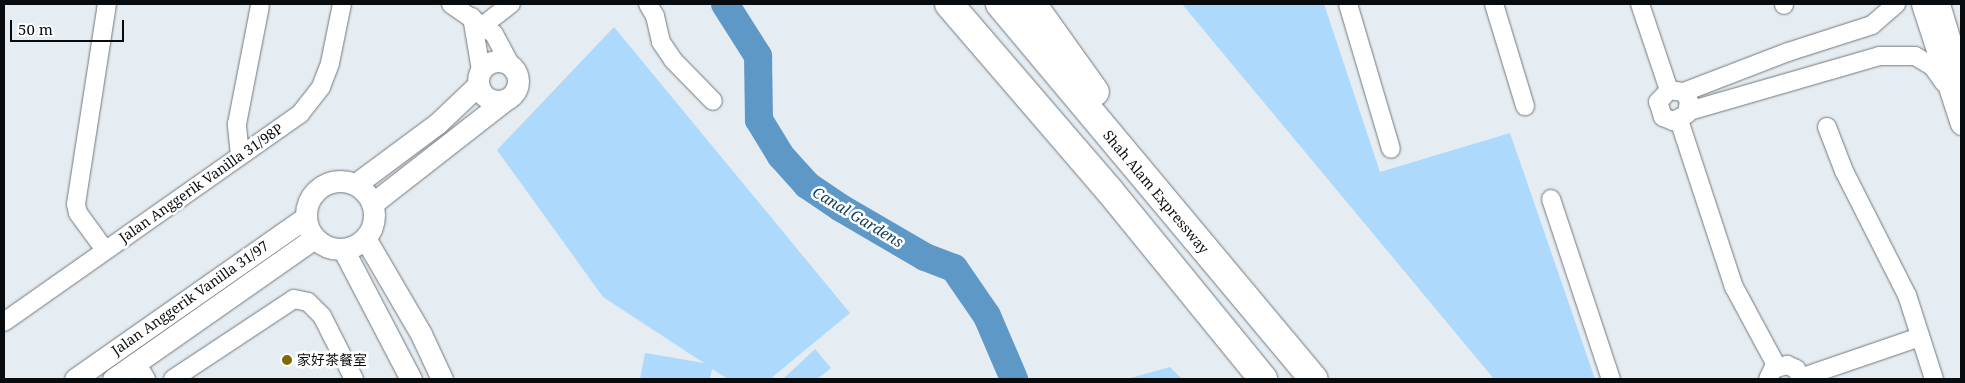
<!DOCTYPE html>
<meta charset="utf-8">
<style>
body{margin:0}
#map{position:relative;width:1965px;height:383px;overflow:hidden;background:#e5ecf2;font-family:"Noto Serif","Noto Sans SC",serif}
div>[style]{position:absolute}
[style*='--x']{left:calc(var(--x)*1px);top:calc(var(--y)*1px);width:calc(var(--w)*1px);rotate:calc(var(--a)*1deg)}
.green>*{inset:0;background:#add9fd}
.river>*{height:28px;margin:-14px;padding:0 14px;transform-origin:14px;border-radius:14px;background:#5d98c7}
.roads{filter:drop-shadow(0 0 1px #72787d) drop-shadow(0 0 1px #72787d)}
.minor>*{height:18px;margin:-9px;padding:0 9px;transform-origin:9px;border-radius:9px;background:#fff}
.tertiary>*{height:21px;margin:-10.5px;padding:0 10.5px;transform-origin:10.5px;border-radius:10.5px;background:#fff}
.tertiary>.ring{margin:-10.5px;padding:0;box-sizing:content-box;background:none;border:21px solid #fff;border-radius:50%}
.motorway>*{height:28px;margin:-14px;padding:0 14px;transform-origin:14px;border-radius:14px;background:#fff}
.dots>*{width:14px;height:14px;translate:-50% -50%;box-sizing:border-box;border:2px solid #fff;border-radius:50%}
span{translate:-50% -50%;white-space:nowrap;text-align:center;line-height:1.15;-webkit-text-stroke:5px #fff;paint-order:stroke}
.street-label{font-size:14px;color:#090c0e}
.poi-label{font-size:14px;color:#090c0e}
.left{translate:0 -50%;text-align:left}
.water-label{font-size:15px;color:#0f3e5e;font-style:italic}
.frame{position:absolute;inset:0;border:5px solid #090c0e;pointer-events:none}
.scale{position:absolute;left:10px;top:20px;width:114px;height:22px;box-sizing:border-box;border:2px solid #090c0e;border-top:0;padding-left:6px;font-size:15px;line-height:18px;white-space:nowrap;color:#090c0e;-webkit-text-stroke:4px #fff;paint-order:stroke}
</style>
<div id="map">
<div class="green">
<div style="clip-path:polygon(1182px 4px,1324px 4px,1380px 172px,1510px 133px,1595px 379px,1494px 379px)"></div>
<div style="clip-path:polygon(614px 27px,850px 313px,770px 379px,728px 379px,712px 369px,710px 379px,640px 379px,645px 353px,704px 363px,603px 297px,497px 150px)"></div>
<div style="clip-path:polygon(815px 349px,831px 368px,817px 379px,783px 379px)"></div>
<div style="clip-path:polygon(1170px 367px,1182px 379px,1127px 379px)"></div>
</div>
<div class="river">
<div style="--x:725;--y:4;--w:62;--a:57.6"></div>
<div style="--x:758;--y:56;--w:64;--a:89.1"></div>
<div style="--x:759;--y:120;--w:42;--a:58.6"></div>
<div style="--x:781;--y:156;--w:39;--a:48"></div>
<div style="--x:807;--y:185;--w:41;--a:34.1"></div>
<div style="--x:841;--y:208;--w:97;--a:30.3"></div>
<div style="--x:925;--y:257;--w:31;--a:21"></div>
<div style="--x:954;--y:268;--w:58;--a:55.5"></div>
<div style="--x:987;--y:316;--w:69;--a:66.8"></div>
</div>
<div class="roads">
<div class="minor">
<div style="--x:451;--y:4;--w:52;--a:34.9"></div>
<div style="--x:494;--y:34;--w:38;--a:62"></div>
<div style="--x:648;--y:4;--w:14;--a:60"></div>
<div style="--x:655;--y:16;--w:27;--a:77"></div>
<div style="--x:661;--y:42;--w:22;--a:56"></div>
<div style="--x:673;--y:60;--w:57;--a:45.7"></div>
<div style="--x:1348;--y:4;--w:151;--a:73.5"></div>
<div style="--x:1494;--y:4;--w:107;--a:73.1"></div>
<div style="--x:1640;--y:4;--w:91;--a:71.4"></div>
<div style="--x:1784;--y:4;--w:1;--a:90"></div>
<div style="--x:472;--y:17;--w:54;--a:80.4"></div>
<div style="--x:485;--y:24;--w:33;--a:-38"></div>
<div style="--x:1684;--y:92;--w:10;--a:61"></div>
<div style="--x:1689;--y:101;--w:13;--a:99"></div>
<div style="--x:1687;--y:114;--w:16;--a:153"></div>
<div style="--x:1673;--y:121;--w:11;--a:-158"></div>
<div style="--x:1663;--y:117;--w:16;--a:-108"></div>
<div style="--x:1658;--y:102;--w:16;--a:-47"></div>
<div style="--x:1669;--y:90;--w:15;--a:8"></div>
<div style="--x:1684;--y:92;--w:111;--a:-21"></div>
<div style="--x:1788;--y:52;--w:88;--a:-17.8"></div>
<div style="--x:1872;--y:25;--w:32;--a:-41"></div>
<div style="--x:1689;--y:111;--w:198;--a:-16.1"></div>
<div style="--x:1879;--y:56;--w:36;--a:0"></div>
<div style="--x:1915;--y:56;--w:21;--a:31"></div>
<div style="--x:1933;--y:67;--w:19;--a:55"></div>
<div style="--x:1679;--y:120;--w:176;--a:71.8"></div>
<div style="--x:1734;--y:287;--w:91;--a:61.7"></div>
<div style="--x:1827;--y:127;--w:47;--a:68.9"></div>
<div style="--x:1844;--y:171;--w:139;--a:63.1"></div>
<div style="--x:1907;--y:295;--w:88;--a:72.2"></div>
<div style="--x:240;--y:155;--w:31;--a:-96"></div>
<div style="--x:237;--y:124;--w:120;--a:-79"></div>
<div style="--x:1551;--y:199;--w:190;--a:71.6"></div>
<div style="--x:105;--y:250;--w:46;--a:-126.1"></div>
<div style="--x:78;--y:213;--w:9;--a:-103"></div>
<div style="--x:76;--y:204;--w:202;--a:-81.2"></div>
<div style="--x:4;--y:322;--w:362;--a:-35.1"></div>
<div style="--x:300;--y:114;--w:34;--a:-52"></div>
<div style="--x:321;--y:87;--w:26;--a:-69"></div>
<div style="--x:330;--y:63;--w:60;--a:-78.5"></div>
<div style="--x:136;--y:363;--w:19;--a:58"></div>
<div style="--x:1800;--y:378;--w:127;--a:-18.9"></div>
<div style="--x:173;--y:379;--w:145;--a:-33.5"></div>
<div style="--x:294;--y:299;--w:14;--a:12"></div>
<div style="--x:308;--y:302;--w:20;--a:45"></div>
<div style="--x:322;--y:316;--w:71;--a:63.1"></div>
<div style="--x:1768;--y:379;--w:11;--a:-63"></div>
<div style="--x:1773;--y:369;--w:15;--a:-16"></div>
<div style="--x:1787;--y:365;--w:10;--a:24"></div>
<div style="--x:1796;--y:369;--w:11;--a:63"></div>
</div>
<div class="tertiary">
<div style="--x:1922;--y:4;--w:126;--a:72"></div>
<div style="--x:1939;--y:4;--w:76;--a:73.2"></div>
<div class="ring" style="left:478px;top:61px;width:19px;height:19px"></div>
<div class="ring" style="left:306px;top:181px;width:47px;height:47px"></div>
<div style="--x:356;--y:184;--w:102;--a:-36.6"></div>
<div style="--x:438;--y:123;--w:55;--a:-43.5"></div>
<div style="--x:372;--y:204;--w:169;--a:-38"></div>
<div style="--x:365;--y:238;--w:111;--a:59.7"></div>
<div style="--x:421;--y:334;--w:50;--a:65"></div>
<div style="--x:343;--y:249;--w:147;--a:62.4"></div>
<div style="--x:75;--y:379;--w:281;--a:-35"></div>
<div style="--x:113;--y:379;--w:246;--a:-35"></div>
</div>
<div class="motorway">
<div style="--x:949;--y:4;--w:245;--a:49.3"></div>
<div style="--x:1109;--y:190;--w:244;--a:50.8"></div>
<div style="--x:1000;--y:4;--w:489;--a:50.1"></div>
<div style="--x:1032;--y:4;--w:108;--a:54.4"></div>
</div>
</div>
<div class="dots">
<div style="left:287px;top:360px;background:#816a03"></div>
</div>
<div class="street-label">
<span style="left:201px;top:183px;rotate:-35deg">Jalan Anggerik Vanilla 31/98P</span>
<span style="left:1156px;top:192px;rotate:50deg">Shah Alam Expressway</span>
<span style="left:190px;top:298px;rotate:-35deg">Jalan Anggerik Vanilla 31/97</span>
</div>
<div class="poi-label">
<span class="left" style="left:297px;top:360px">家好茶餐室</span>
</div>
<div class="water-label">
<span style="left:858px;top:217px;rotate:31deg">Canal Gardens</span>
</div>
<div class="frame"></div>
<div class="scale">50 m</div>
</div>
